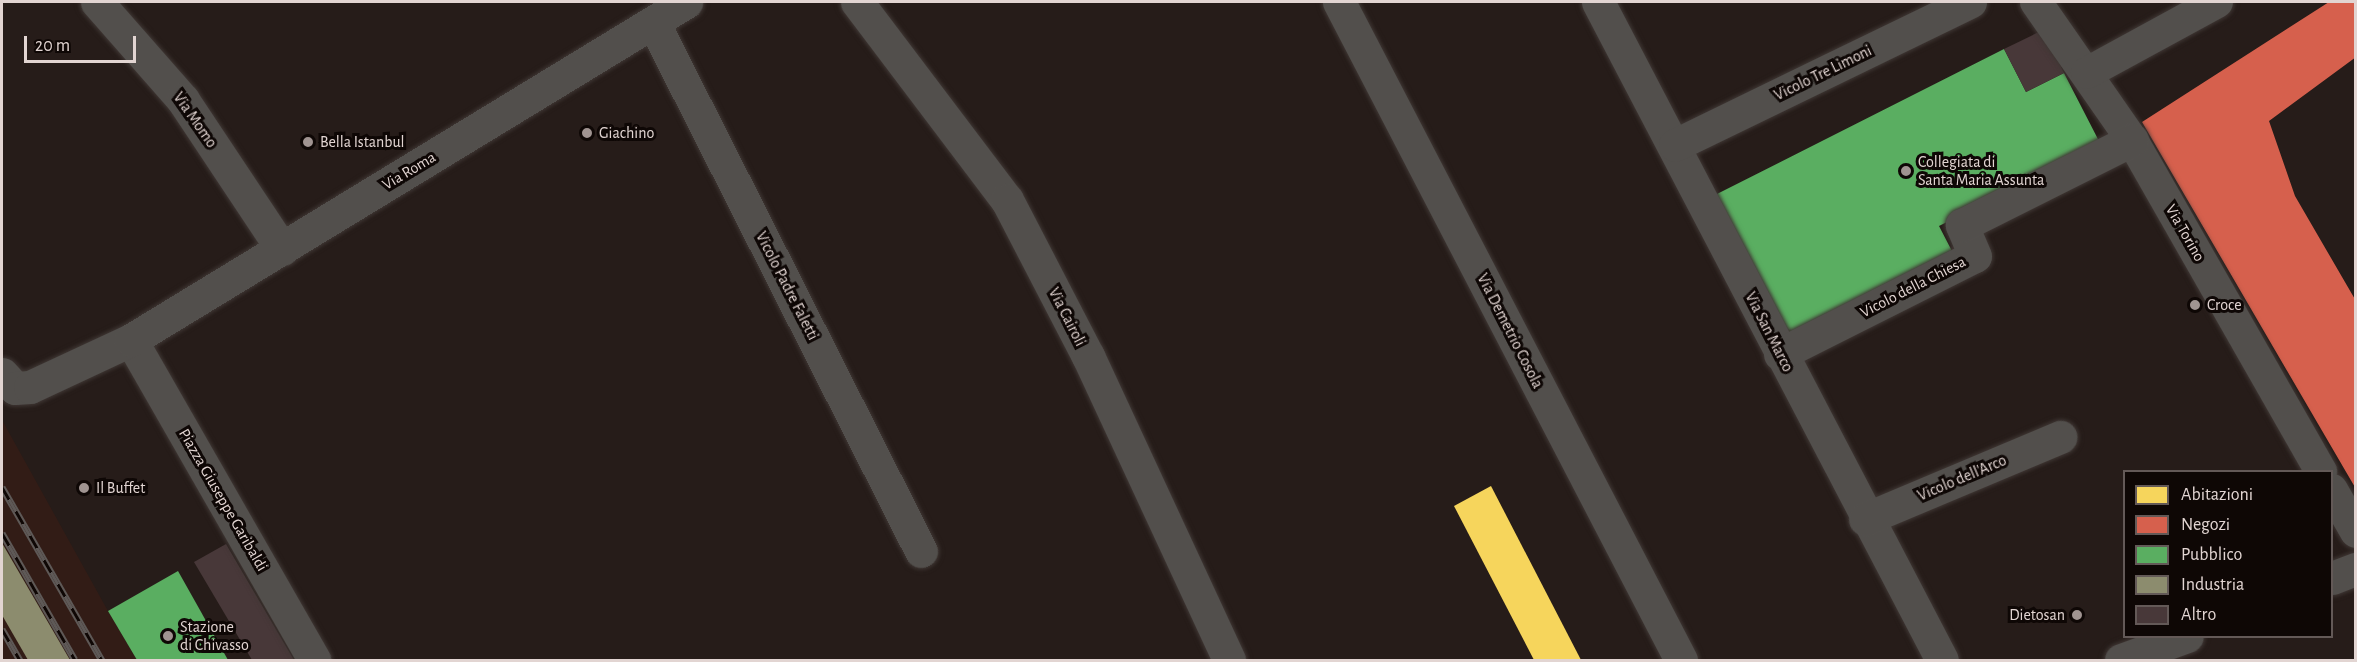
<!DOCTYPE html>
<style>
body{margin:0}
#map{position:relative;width:2357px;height:662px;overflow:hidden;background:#261c19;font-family:"Alegreya Sans",sans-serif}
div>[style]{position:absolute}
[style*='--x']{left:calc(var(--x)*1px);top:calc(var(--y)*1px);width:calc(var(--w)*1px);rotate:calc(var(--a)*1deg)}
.built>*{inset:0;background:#321c16}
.homes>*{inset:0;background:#f6d55c}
.shops>*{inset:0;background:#d6604d}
.public>*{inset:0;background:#5aae61}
.industry>*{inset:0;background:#8c8c6e}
.building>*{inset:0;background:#483839}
.roads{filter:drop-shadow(0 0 2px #3f3734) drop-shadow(0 0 2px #3f3734)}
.pedestrian>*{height:32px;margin:-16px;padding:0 16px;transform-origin:16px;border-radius:16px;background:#524f4c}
.minor>*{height:33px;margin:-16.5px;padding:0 16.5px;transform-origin:16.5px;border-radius:16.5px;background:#524f4c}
.tertiary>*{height:33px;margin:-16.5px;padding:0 16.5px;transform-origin:16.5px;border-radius:16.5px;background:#524f4c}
.rail>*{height:7px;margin-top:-3.5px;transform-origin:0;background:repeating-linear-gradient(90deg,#0e0705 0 14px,#5e5957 0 28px);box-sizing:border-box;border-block:2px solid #5e5957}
.dots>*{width:16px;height:16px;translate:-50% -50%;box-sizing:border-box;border:3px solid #0e0705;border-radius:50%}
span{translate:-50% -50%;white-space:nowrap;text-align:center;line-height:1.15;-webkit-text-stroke:6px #0e0705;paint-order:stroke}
.street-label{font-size:16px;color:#e2d5d2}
.poi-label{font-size:16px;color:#e2d5d2}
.left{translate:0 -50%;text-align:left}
.right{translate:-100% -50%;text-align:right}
.frame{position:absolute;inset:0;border:3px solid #e2d5d2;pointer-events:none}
.legend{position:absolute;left:2123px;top:470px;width:210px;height:168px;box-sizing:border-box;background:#0e0705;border:2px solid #635957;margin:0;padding:8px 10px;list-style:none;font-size:18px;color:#e2d5d2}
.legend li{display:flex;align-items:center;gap:12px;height:30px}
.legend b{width:30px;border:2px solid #635957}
.scale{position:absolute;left:24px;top:36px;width:112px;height:27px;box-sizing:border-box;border:3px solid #e2d5d2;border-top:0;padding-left:8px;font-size:18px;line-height:21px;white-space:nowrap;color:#e2d5d2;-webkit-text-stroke:4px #0e0705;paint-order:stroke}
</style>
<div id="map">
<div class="built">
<div style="clip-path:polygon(2px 420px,108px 611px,137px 660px,2px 660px)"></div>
</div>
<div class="homes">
<div style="clip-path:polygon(1491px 486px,1581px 660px,1534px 660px,1454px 506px)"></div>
</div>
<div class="shops">
<div style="clip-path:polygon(2329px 2px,2356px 2px,2356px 57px,2269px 121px,2295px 196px,2356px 301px,2356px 489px,2142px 122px)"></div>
</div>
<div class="public">
<div style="clip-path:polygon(2004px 49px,2026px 92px,2064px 73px,2101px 145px,1939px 226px,1953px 253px,1783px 339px,1711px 197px)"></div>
<div style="clip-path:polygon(178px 571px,228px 660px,137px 660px,108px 611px)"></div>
</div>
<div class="industry">
<div style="clip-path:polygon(2px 543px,70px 660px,28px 660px,2px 615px)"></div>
</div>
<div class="building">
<div style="clip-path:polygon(2043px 30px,2064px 73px,2026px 92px,2004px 49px)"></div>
<div style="clip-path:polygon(226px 544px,294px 660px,252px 660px,194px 562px)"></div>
</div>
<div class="roads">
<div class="pedestrian">
<div style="--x:2036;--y:2;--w:168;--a:55.2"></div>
<div style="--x:2132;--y:140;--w:382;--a:60.3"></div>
<div style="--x:2087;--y:73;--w:148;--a:-28.6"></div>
<div style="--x:2332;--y:490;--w:48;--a:60.3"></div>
</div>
<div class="minor">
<div style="--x:97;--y:2;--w:130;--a:48.7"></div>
<div style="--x:183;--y:100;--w:179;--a:56.4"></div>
<div style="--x:857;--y:2;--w:248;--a:52.9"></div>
<div style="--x:1007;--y:200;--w:176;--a:62.6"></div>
<div style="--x:1088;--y:356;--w:335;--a:65.1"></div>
<div style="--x:1598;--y:2;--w:742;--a:62.4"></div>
<div style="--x:653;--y:22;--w:593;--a:63.13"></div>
<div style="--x:1675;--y:145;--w:328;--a:-25.9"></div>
<div style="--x:131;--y:340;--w:369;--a:60.2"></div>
<div style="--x:1780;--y:354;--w:218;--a:-26.7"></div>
<div style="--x:1975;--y:256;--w:34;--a:-113"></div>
<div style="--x:1962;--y:225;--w:190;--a:-26.6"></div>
<div style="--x:2;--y:374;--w:19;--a:47"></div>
<div style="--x:15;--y:388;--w:15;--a:-4"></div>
<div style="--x:30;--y:387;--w:111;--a:-25"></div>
<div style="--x:131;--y:340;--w:650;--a:-31.34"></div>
<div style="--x:1865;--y:519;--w:212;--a:-22.8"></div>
<div style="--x:2332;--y:578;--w:26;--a:-21"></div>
<div style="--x:2121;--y:660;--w:70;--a:-20"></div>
</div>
<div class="tertiary">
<div style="--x:1339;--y:2;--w:742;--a:62.54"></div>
</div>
</div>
<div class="rail">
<div style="--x:2;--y:487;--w:200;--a:60"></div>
<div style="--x:2;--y:533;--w:146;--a:60.1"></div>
<div style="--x:2;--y:629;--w:36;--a:60"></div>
</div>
<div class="dots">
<div style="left:587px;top:133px;background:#a09491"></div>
<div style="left:308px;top:142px;background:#a09491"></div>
<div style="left:1906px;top:171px;background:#a09491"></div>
<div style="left:2195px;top:305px;background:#a09491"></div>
<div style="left:84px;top:488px;background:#a09491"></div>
<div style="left:2077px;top:615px;background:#a09491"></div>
<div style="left:168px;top:636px;background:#a09491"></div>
</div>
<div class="street-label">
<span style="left:1823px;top:73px;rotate:-26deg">Vicolo Tre Limoni</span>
<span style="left:195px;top:120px;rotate:55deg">Via Momo</span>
<span style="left:409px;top:171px;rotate:-31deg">Via Roma</span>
<span style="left:2185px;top:233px;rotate:60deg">Via Torino</span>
<span style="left:787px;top:286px;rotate:63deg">Vicolo Padre Faletti</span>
<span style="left:1913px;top:287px;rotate:-27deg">Vicolo della Chiesa</span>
<span style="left:1067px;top:317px;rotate:63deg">Via Cairoli</span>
<span style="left:1510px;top:331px;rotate:63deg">Via Demetrio Cosola</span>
<span style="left:1769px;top:332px;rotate:63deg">Via San Marco</span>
<span style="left:1962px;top:478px;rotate:-23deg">Vicolo dell'Arco</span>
<span style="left:223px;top:500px;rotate:60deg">Piazza Giuseppe Garibaldi</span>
</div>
<div class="poi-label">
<span class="left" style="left:599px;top:133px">Giachino</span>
<span class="left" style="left:320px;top:142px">Bella Istanbul</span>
<span class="left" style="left:1918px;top:171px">Collegiata di<br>Santa Maria Assunta</span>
<span class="left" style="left:2207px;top:305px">Croce</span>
<span class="left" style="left:96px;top:488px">Il Buffet</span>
<span class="right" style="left:2065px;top:615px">Dietosan</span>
<span class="left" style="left:180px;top:636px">Stazione<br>di Chivasso</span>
</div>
<div class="frame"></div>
<ul class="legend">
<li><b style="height:16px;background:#f6d55c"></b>Abitazioni</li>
<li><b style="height:16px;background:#d6604d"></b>Negozi</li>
<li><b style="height:16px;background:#5aae61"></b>Pubblico</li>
<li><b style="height:16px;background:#8c8c6e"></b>Industria</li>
<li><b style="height:16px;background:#483839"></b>Altro</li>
</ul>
<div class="scale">20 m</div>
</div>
